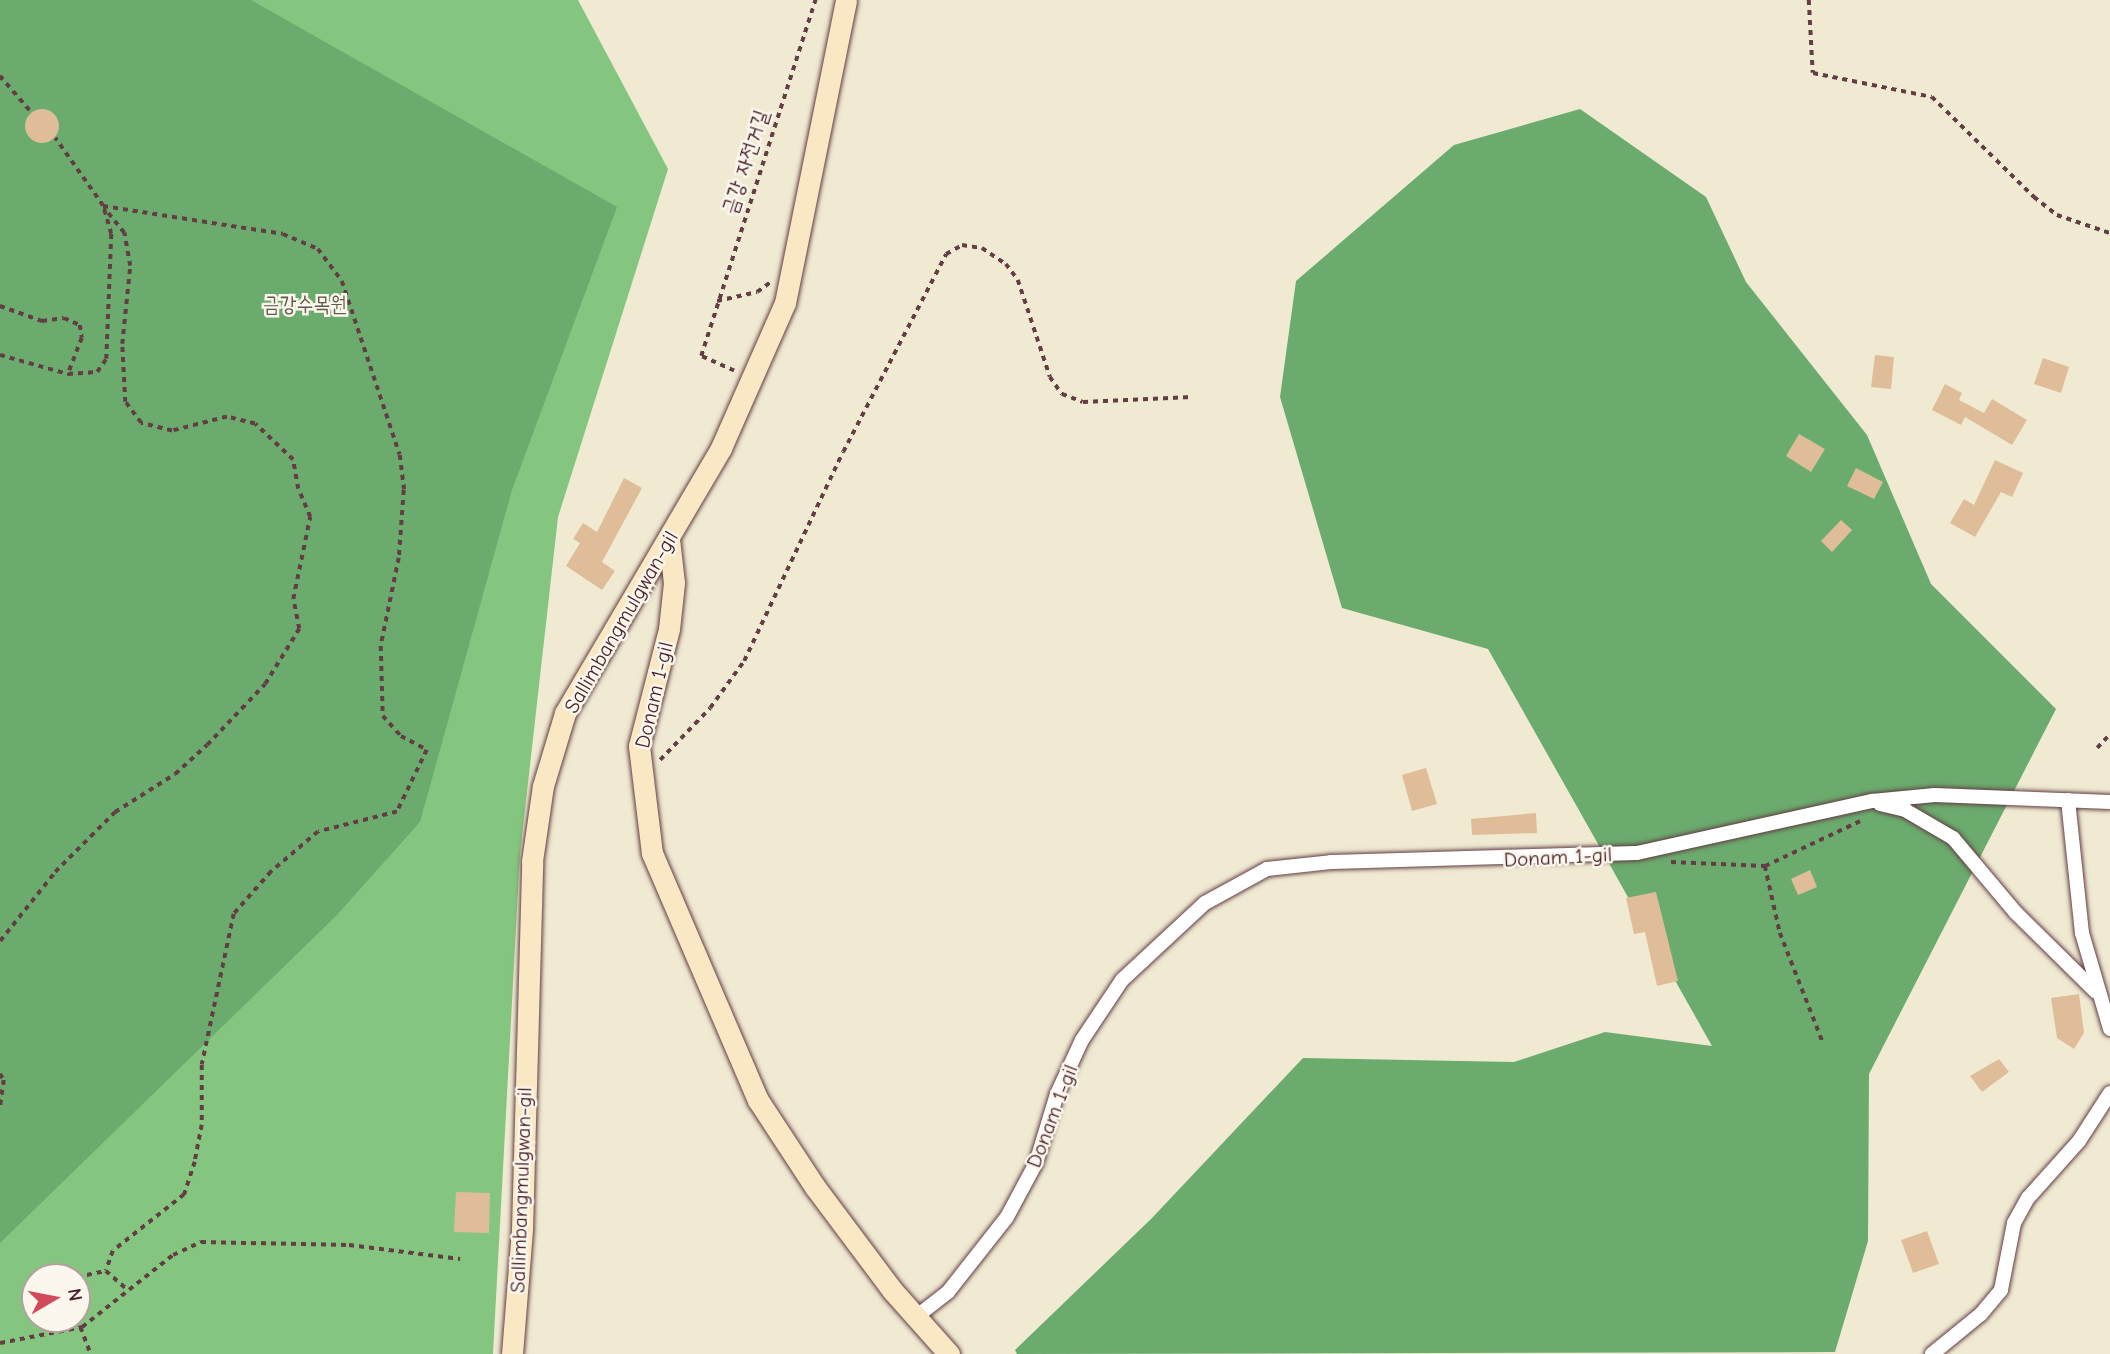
<!DOCTYPE html>
<meta charset="utf-8">
<style>
body{margin:0}
#map{position:relative;width:2110px;height:1354px;overflow:hidden;background:#f0ead2;font-family:"Comic Neue","Poor Story",sans-serif}
div>[style]{position:absolute}
[style*='--x']{left:calc(var(--x)*1px);top:calc(var(--y)*1px);width:calc(var(--w)*1px);rotate:calc(var(--a)*1deg)}
.green>*{inset:0;background:#84c67f}
.forest>*{inset:0;background:#6bab6e}
.building>*{inset:0;background:#dfbd99}
.round{border-radius:50%}
.path>*{height:3.5px;margin-top:-1.75px;transform-origin:0;background:repeating-linear-gradient(90deg,#633d44 0 5px,transparent 0 10px)}
.roads{filter:drop-shadow(0 0 2px #633d44) drop-shadow(0 0 2px #633d44)}
.street>*{height:14px;margin:-7px;padding:0 7px;transform-origin:7px;border-radius:7px;background:#fff}
.secondary>*{height:21px;margin:-10.5px;padding:0 10.5px;transform-origin:10.5px;border-radius:10.5px;background:#fae7c3}
span{translate:-50% -50%;white-space:nowrap;text-align:center;line-height:1.15;-webkit-text-stroke:5px #fbf7ec;paint-order:stroke}
.street-label{font-size:21px;color:#4a1f2b}
.park-label{font-size:21px;color:#5e5948}
.north{position:absolute;left:21px;top:1263px;width:70px;height:70px;box-sizing:border-box;background:#fbf7ec;border:2px solid #b4a19f;border-radius:50%;rotate:80deg;font-size:19px;font-weight:700;line-height:28px;text-align:center;color:#4a1f2b}
.north::after{content:'';display:block;margin:auto;width:24px;height:32px;background:#d1495b;clip-path:polygon(50% 0,100% 100%,50% 72%,0 100%)}
</style>
<div id="map">
<div class="green">
<div style="clip-path:polygon(evenodd,0 0,578px 0,668px 169px,558px 517px,520px 854px,493px 1354px,0 1354px,0 0,35px 1277px,77px 1277px,77px 1319px,35px 1319px,35px 1277px)"></div>
</div>
<div class="forest">
<div style="clip-path:polygon(0 0,251px 0,617px 207px,512px 490px,420px 822px,336px 916px,0 1243px)"></div>
<div style="clip-path:polygon(1580px 109px,1706px 197px,1746px 282px,1867px 435px,1931px 584px,2056px 709px,1869px 1074px,1868px 1241px,1835px 1352px,1017px 1354px,1015px 1350px,1152px 1218px,1303px 1058px,1514px 1062px,1605px 1032px,1712px 1046px,1488px 649px,1342px 608px,1280px 397px,1296px 281px,1454px 145px)"></div>
</div>
<div class="building">
<div class="round" style="left:25px;top:109px;width:34px;height:34px"></div>
<div style="clip-path:polygon(1875px 355px,1894px 357px,1891px 389px,1871px 387px)"></div>
<div style="clip-path:polygon(2043px 358px,2069px 367px,2061px 393px,2034px 384px)"></div>
<div style="clip-path:polygon(1945px 384px,1962px 393px,1959px 400px,1984px 413px,1992px 399px,2027px 420px,2012px 445px,1965px 417px,1961px 425px,1932px 410px)"></div>
<div style="clip-path:polygon(1799px 434px,1825px 449px,1811px 472px,1786px 456px)"></div>
<div style="clip-path:polygon(1995px 460px,2023px 473px,2012px 497px,2001px 492px,1975px 537px,1950px 523px,1964px 499px,1974px 505px)"></div>
<div style="clip-path:polygon(1856px 468px,1883px 482px,1874px 499px,1847px 486px)"></div>
<div style="clip-path:polygon(624px 478px,642px 488px,602px 562px,615px 571px,602px 590px,566px 566px,580px 543px,573px 539px,583px 523px,597px 532px)"></div>
<div style="clip-path:polygon(1841px 520px,1852px 530px,1832px 552px,1821px 541px)"></div>
<div style="clip-path:polygon(1426px 768px,1437px 804px,1412px 811px,1402px 775px)"></div>
<div style="clip-path:polygon(1536px 813px,1537px 833px,1472px 835px,1471px 819px)"></div>
<div style="clip-path:polygon(1810px 870px,1817px 887px,1798px 895px,1791px 879px)"></div>
<div style="clip-path:polygon(1656px 892px,1678px 981px,1657px 986px,1645px 932px,1634px 934px,1626px 898px)"></div>
<div style="clip-path:polygon(2079px 994px,2084px 1033px,2074px 1049px,2057px 1038px,2051px 998px)"></div>
<div style="clip-path:polygon(1999px 1059px,2009px 1072px,1982px 1092px,1970px 1076px)"></div>
<div style="clip-path:polygon(456px 1192px,490px 1193px,489px 1233px,454px 1232px)"></div>
<div style="clip-path:polygon(1927px 1231px,1939px 1264px,1913px 1273px,1901px 1240px)"></div>
</div>
<div class="path">
<div style="--x:1809;--y:0;--w:73;--a:86.9"></div>
<div style="--x:1813;--y:73;--w:121;--a:11.4"></div>
<div style="--x:1932;--y:97;--w:143;--a:44.4"></div>
<div style="--x:2034;--y:197;--w:29;--a:38"></div>
<div style="--x:2057;--y:215;--w:56;--a:18.8"></div>
<div style="--x:0;--y:76;--w:49;--a:49.1"></div>
<div style="--x:103;--y:206;--w:182;--a:8.8"></div>
<div style="--x:283;--y:234;--w:38;--a:23"></div>
<div style="--x:318;--y:249;--w:40;--a:53"></div>
<div style="--x:342;--y:281;--w:183;--a:71.6"></div>
<div style="--x:400;--y:455;--w:35;--a:83"></div>
<div style="--x:404;--y:490;--w:68;--a:94.2"></div>
<div style="--x:399;--y:558;--w:90;--a:101.6"></div>
<div style="--x:381;--y:646;--w:70;--a:88.4"></div>
<div style="--x:383;--y:716;--w:27;--a:48"></div>
<div style="--x:401;--y:736;--w:30;--a:28"></div>
<div style="--x:427;--y:750;--w:69;--a:115.8"></div>
<div style="--x:397;--y:812;--w:81;--a:165.8"></div>
<div style="--x:318;--y:832;--w:62;--a:139.6"></div>
<div style="--x:271;--y:872;--w:56;--a:131.4"></div>
<div style="--x:234;--y:914;--w:154;--a:102"></div>
<div style="--x:202;--y:1065;--w:60;--a:90"></div>
<div style="--x:202;--y:1125;--w:38;--a:101"></div>
<div style="--x:195;--y:1162;--w:35;--a:108"></div>
<div style="--x:184;--y:1195;--w:90;--a:141.7"></div>
<div style="--x:113;--y:1251;--w:21;--a:109"></div>
<div style="--x:106;--y:1271;--w:30;--a:41"></div>
<div style="--x:717;--y:301;--w:41;--a:-12.7"></div>
<div style="--x:757;--y:292;--w:17;--a:-36"></div>
<div style="--x:0;--y:306;--w:45;--a:19.7"></div>
<div style="--x:42;--y:321;--w:22;--a:-8"></div>
<div style="--x:64;--y:318;--w:17;--a:24"></div>
<div style="--x:80;--y:325;--w:13;--a:81"></div>
<div style="--x:82;--y:338;--w:39;--a:111"></div>
<div style="--x:0;--y:355;--w:71;--a:15.6"></div>
<div style="--x:68;--y:374;--w:29;--a:-4"></div>
<div style="--x:97;--y:372;--w:16;--a:-55"></div>
<div style="--x:106;--y:359;--w:125;--a:-87.7"></div>
<div style="--x:111;--y:234;--w:29;--a:-106"></div>
<div style="--x:103;--y:206;--w:83;--a:-125.2"></div>
<div style="--x:734;--y:371;--w:36;--a:-156"></div>
<div style="--x:701;--y:356;--w:374;--a:-72.2"></div>
<div style="--x:2097;--y:748;--w:19;--a:-47"></div>
<div style="--x:660;--y:760;--w:72;--a:-46.1"></div>
<div style="--x:710;--y:708;--w:58;--a:-54.1"></div>
<div style="--x:744;--y:661;--w:231;--a:-64.7"></div>
<div style="--x:843;--y:452;--w:223;--a:-62.5"></div>
<div style="--x:946;--y:254;--w:18;--a:-29"></div>
<div style="--x:962;--y:245;--w:20;--a:9"></div>
<div style="--x:982;--y:248;--w:29;--a:34"></div>
<div style="--x:1006;--y:264;--w:20;--a:53"></div>
<div style="--x:1018;--y:280;--w:102;--a:71.7"></div>
<div style="--x:1050;--y:377;--w:21;--a:55"></div>
<div style="--x:1062;--y:394;--w:22;--a:21"></div>
<div style="--x:1083;--y:402;--w:109;--a:-2.6"></div>
<div style="--x:1671;--y:862;--w:94;--a:2.4"></div>
<div style="--x:1765;--y:866;--w:105;--a:-25.3"></div>
<div style="--x:1765;--y:866;--w:69;--a:77.4"></div>
<div style="--x:1780;--y:933;--w:118;--a:68.6"></div>
<div style="--x:0;--y:941;--w:88;--a:-51.4"></div>
<div style="--x:55;--y:872;--w:85;--a:-45"></div>
<div style="--x:115;--y:812;--w:71;--a:-32.3"></div>
<div style="--x:175;--y:774;--w:43;--a:-42.2"></div>
<div style="--x:207;--y:745;--w:84;--a:-46.4"></div>
<div style="--x:265;--y:684;--w:65;--a:-58.3"></div>
<div style="--x:299;--y:629;--w:31;--a:-101"></div>
<div style="--x:293;--y:599;--w:84;--a:-78.3"></div>
<div style="--x:310;--y:517;--w:30;--a:-113"></div>
<div style="--x:298;--y:489;--w:29;--a:-100"></div>
<div style="--x:293;--y:460;--w:52;--a:-136.5"></div>
<div style="--x:255;--y:424;--w:29;--a:-166"></div>
<div style="--x:227;--y:417;--w:57;--a:165.7"></div>
<div style="--x:172;--y:431;--w:32;--a:-166"></div>
<div style="--x:141;--y:423;--w:26;--a:-127"></div>
<div style="--x:125;--y:402;--w:58;--a:-93"></div>
<div style="--x:122;--y:344;--w:78;--a:-84.1"></div>
<div style="--x:130;--y:266;--w:34;--a:-100"></div>
<div style="--x:124;--y:233;--w:32;--a:-129"></div>
<div style="--x:0;--y:1074;--w:7;--a:56"></div>
<div style="--x:4;--y:1080;--w:27;--a:98"></div>
<div style="--x:77;--y:1277;--w:30;--a:-12"></div>
<div style="--x:77;--y:1318;--w:39;--a:69"></div>
<div style="--x:0;--y:1343;--w:84;--a:-11"></div>
<div style="--x:82;--y:1327;--w:116;--a:-38.4"></div>
<div style="--x:173;--y:1255;--w:31;--a:-25"></div>
<div style="--x:201;--y:1242;--w:148;--a:1.2"></div>
<div style="--x:349;--y:1245;--w:112;--a:7.2"></div>
</div>
<div class="roads">
<div class="street">
<div style="--x:2068;--y:800;--w:134;--a:84"></div>
<div style="--x:2082;--y:933;--w:100;--a:73.7"></div>
<div style="--x:1880;--y:804;--w:26;--a:13"></div>
<div style="--x:1905;--y:810;--w:56;--a:30.3"></div>
<div style="--x:1953;--y:838;--w:98;--a:50"></div>
<div style="--x:2016;--y:913;--w:112;--a:44.6"></div>
<div style="--x:916;--y:1317;--w:41;--a:-38"></div>
<div style="--x:948;--y:1292;--w:95;--a:-51.8"></div>
<div style="--x:1007;--y:1217;--w:61;--a:-61.8"></div>
<div style="--x:1036;--y:1163;--w:72;--a:-73.1"></div>
<div style="--x:1057;--y:1094;--w:60;--a:-65.2"></div>
<div style="--x:1082;--y:1040;--w:72;--a:-56.3"></div>
<div style="--x:1122;--y:980;--w:113;--a:-42.9"></div>
<div style="--x:1205;--y:903;--w:71;--a:-28.7"></div>
<div style="--x:1267;--y:869;--w:64;--a:-6.2"></div>
<div style="--x:1331;--y:862;--w:306;--a:-1.7"></div>
<div style="--x:1637;--y:853;--w:241;--a:-12.5"></div>
<div style="--x:1872;--y:801;--w:63;--a:-5.4"></div>
<div style="--x:1935;--y:795;--w:175;--a:2.3"></div>
<div style="--x:1932;--y:1354;--w:63;--a:-39.2"></div>
<div style="--x:1981;--y:1314;--w:31;--a:-50"></div>
<div style="--x:2001;--y:1290;--w:68;--a:-79"></div>
<div style="--x:2014;--y:1223;--w:29;--a:-61"></div>
<div style="--x:2028;--y:1198;--w:76;--a:-48.2"></div>
<div style="--x:2079;--y:1141;--w:57;--a:-57.1"></div>
</div>
<div class="secondary">
<div style="--x:669;--y:539;--w:44;--a:83.5"></div>
<div style="--x:674;--y:583;--w:46;--a:96.2"></div>
<div style="--x:669;--y:629;--w:121;--a:104.4"></div>
<div style="--x:639;--y:746;--w:108;--a:83.1"></div>
<div style="--x:652;--y:853;--w:269;--a:66.8"></div>
<div style="--x:758;--y:1100;--w:104;--a:56.8"></div>
<div style="--x:815;--y:1187;--w:129;--a:53.2"></div>
<div style="--x:892;--y:1290;--w:86;--a:48.3"></div>
<div style="--x:512;--y:1354;--w:125;--a:-85.4"></div>
<div style="--x:522;--y:1229;--w:368;--a:-88.4"></div>
<div style="--x:532;--y:861;--w:76;--a:-81.7"></div>
<div style="--x:543;--y:786;--w:76;--a:-73.2"></div>
<div style="--x:565;--y:713;--w:308;--a:-59.5"></div>
<div style="--x:721;--y:448;--w:158;--a:-66.2"></div>
<div style="--x:785;--y:303;--w:309;--a:-78.6"></div>
</div>
</div>
<div class="street-label">
<span style="left:745px;top:162px;rotate:-72deg">금강 자전거길</span>
<span style="left:621px;top:622px;rotate:-60deg">Sallimbangmulgwan-gil</span>
<span style="left:654px;top:695px;rotate:-77deg">Donam 1-gil</span>
<span style="left:1558px;top:857px;rotate:-3deg">Donam 1-gil</span>
<span style="left:1052px;top:1116px;rotate:-69deg">Donam 1-gil</span>
<span style="left:521px;top:1190px;rotate:-88deg">Sallimbangmulgwan-gil</span>
</div>
<div class="park-label">
<span style="left:305px;top:304px">금강수목원</span>
</div>
<div class="north">N</div>
</div>
